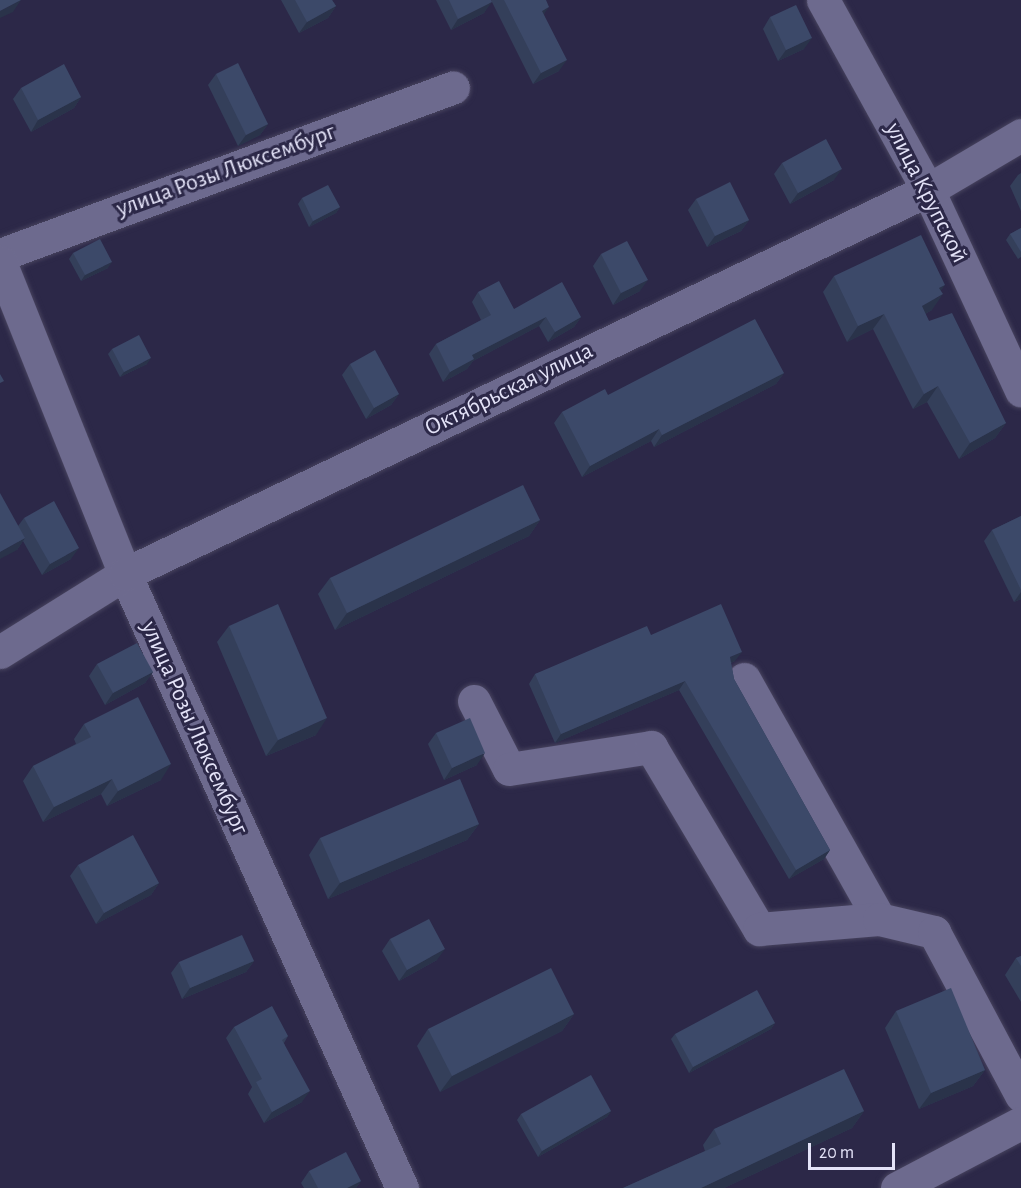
<!DOCTYPE html>
<meta charset="utf-8">
<style>
body{margin:0}
#map{position:relative;width:1021px;height:1188px;overflow:hidden;background:#2c2848;font-family:"Alegreya Sans",sans-serif}
div>[style]{position:absolute}
[style*='--x']{left:calc(var(--x)*1px);top:calc(var(--y)*1px);width:calc(var(--w)*1px);rotate:calc(var(--a)*1deg)}
.roads{filter:drop-shadow(0 0 2px #47435e) drop-shadow(0 0 2px #47435e)}
.minor>*{height:33px;margin:-16.5px;padding:0 16.5px;transform-origin:16.5px;border-radius:16.5px;background:#6d6a8e}
.wall>*{inset:0;background:#343f5a}
.shaded-wall>*{inset:0;background:#2a334a}
.building>*{inset:0;background:#3c4969}
span{translate:-50% -50%;white-space:nowrap;text-align:center;line-height:1.15;-webkit-text-stroke:6px #2c2848;paint-order:stroke}
.street-label{font-size:24px;color:#e4e3f8}
.scale{position:absolute;left:808px;top:1143px;width:87px;height:27px;box-sizing:border-box;border:3px solid #e4e3f8;border-top:0;padding-left:8px;font-size:18px;line-height:21px;white-space:nowrap;color:#e4e3f8;-webkit-text-stroke:4px #2c2848;paint-order:stroke}
</style>
<div id="map">
<div class="roads">
<div class="minor">
<div style="--x:823;--y:0;--w:217;--a:61.1"></div>
<div style="--x:928;--y:190;--w:221;--a:65.1"></div>
<div style="--x:0;--y:255;--w:483;--a:-20.3"></div>
<div style="--x:0;--y:262;--w:336;--a:68.2"></div>
<div style="--x:125;--y:574;--w:674;--a:65.72"></div>
<div style="--x:0;--y:652;--w:147;--a:-32"></div>
<div style="--x:125;--y:574;--w:890;--a:-25.56"></div>
<div style="--x:928;--y:190;--w:108;--a:-30.6"></div>
<div style="--x:744;--y:679;--w:275;--a:60.6"></div>
<div style="--x:474;--y:701;--w:76;--a:62.8"></div>
<div style="--x:509;--y:769;--w:144;--a:-8.8"></div>
<div style="--x:651;--y:747;--w:212;--a:59.3"></div>
<div style="--x:759;--y:929;--w:120;--a:-4.8"></div>
<div style="--x:879;--y:919;--w:57;--a:13.3"></div>
<div style="--x:934;--y:932;--w:185;--a:61.9"></div>
<div style="--x:897;--y:1188;--w:140;--a:-27.7"></div>
</div>
</div>
<div class="wall">
<div style="clip-path:polygon(281px 0,332px 0,336px 6px,328px 18px,299px 33px)"></div>
<div style="clip-path:polygon(436px 0,491px 0,484px 13px,451px 30px)"></div>
<div style="clip-path:polygon(491px 0,546px 0,544px 15px,559px 71px,533px 84px)"></div>
<div style="clip-path:polygon(770px 17px,804px 49px,778px 61px,763px 29px)"></div>
<div style="clip-path:polygon(216px 74px,268px 124px,260px 135px,238px 146px,208px 85px)"></div>
<div style="clip-path:polygon(21px 88px,81px 97px,74px 108px,31px 132px,13px 99px)"></div>
<div style="clip-path:polygon(782px 163px,834px 180px,790px 204px,774px 174px)"></div>
<div style="clip-path:polygon(1021px 173px,1021px 211px,1010px 186px,1018px 175px)"></div>
<div style="clip-path:polygon(302px 198px,340px 207px,336px 213px,309px 227px,298px 204px)"></div>
<div style="clip-path:polygon(696px 199px,749px 220px,741px 231px,707px 247px,688px 210px)"></div>
<div style="clip-path:polygon(1021px 228px,1021px 257px,1018px 259px,1006px 240px,1010px 234px)"></div>
<div style="clip-path:polygon(73px 253px,108px 268px,81px 281px,69px 259px)"></div>
<div style="clip-path:polygon(601px 254px,640px 291px,613px 305px,593px 266px)"></div>
<div style="clip-path:polygon(834px 276px,932px 310px,925px 314px,929px 321px,1006px 423px,995px 438px,959px 459px,927px 402px,913px 409px,873px 329px,847px 342px,823px 292px)"></div>
<div style="clip-path:polygon(478px 292px,514px 309px,581px 317px,574px 327px,548px 342px,539px 326px,473px 361px,467px 369px,443px 382px,429px 354px,436px 344px,481px 320px,472px 302px)"></div>
<div style="clip-path:polygon(112px 349px,147px 364px,120px 377px,108px 354px)"></div>
<div style="clip-path:polygon(350px 364px,399px 394px,391px 405px,366px 419px,342px 375px)"></div>
<div style="clip-path:polygon(784px 373px,776px 384px,654px 447px,651px 441px,582px 477px,554px 423px,562px 412px,608px 395px)"></div>
<div style="clip-path:polygon(1021px 516px,1021px 599px,1014px 602px,984px 541px,992px 530px)"></div>
<div style="clip-path:polygon(24px 518px,71px 559px,42px 575px,23px 541px,17px 550px,18px 526px)"></div>
<div style="clip-path:polygon(540px 520px,529px 536px,335px 630px,318px 594px,330px 578px)"></div>
<div style="clip-path:polygon(229px 626px,316px 735px,266px 756px,217px 642px)"></div>
<div style="clip-path:polygon(651px 635px,735px 661px,731px 663px,734px 679px,830px 850px,824px 859px,789px 879px,679px 690px,555px 743px,529px 684px,535px 674px)"></div>
<div style="clip-path:polygon(97px 664px,153px 672px,145px 683px,105px 705px,89px 676px)"></div>
<div style="clip-path:polygon(84px 724px,161px 780px,107px 806px,101px 794px,43px 822px,23px 781px,33px 766px,76px 744px,74px 739px)"></div>
<div style="clip-path:polygon(436px 733px,477px 765px,444px 780px,428px 744px)"></div>
<div style="clip-path:polygon(479px 824px,467px 840px,328px 899px,309px 855px,320px 838px)"></div>
<div style="clip-path:polygon(78px 865px,159px 883px,151px 895px,96px 924px,70px 876px)"></div>
<div style="clip-path:polygon(390px 939px,437px 960px,399px 981px,382px 951px)"></div>
<div style="clip-path:polygon(1021px 956px,1021px 1002px,1005px 975px,1016px 958px)"></div>
<div style="clip-path:polygon(254px 961px,246px 972px,182px 999px,171px 973px,179px 962px)"></div>
<div style="clip-path:polygon(896px 1011px,985px 1070px,973px 1086px,919px 1109px,885px 1028px)"></div>
<div style="clip-path:polygon(574px 1014px,562px 1031px,440px 1092px,417px 1046px,428px 1029px)"></div>
<div style="clip-path:polygon(775px 1023px,771px 1029px,689px 1073px,671px 1039px,675px 1034px)"></div>
<div style="clip-path:polygon(234px 1027px,288px 1036px,284px 1043px,302px 1102px,264px 1123px,248px 1094px,252px 1087px,226px 1038px)"></div>
<div style="clip-path:polygon(611px 1111px,607px 1117px,538px 1157px,517px 1120px,521px 1114px)"></div>
<div style="clip-path:polygon(864px 1111px,852px 1128px,724px 1188px,623px 1188px,705px 1151px,703px 1145px,714px 1129px)"></div>
<div style="clip-path:polygon(309px 1171px,361px 1181px,356px 1188px,304px 1188px,301px 1183px)"></div>
</div>
<div class="shaded-wall">
<div style="clip-path:polygon(21px 0,13px 12px,0 18px,0 11px)"></div>
<div style="clip-path:polygon(492px 2px,484px 13px,451px 30px,458px 19px)"></div>
<div style="clip-path:polygon(336px 6px,328px 18px,299px 33px,307px 22px)"></div>
<div style="clip-path:polygon(549px 7px,541px 18px,542px 11px)"></div>
<div style="clip-path:polygon(812px 38px,804px 49px,778px 61px,786px 50px)"></div>
<div style="clip-path:polygon(567px 60px,559px 71px,533px 84px,541px 73px)"></div>
<div style="clip-path:polygon(81px 97px,74px 108px,31px 132px,38px 120px)"></div>
<div style="clip-path:polygon(268px 124px,260px 135px,238px 146px,246px 135px)"></div>
<div style="clip-path:polygon(842px 169px,834px 180px,790px 204px,798px 193px)"></div>
<div style="clip-path:polygon(340px 207px,336px 213px,309px 227px,313px 221px)"></div>
<div style="clip-path:polygon(749px 220px,741px 231px,707px 247px,715px 236px)"></div>
<div style="clip-path:polygon(112px 262px,108px 268px,81px 281px,85px 275px)"></div>
<div style="clip-path:polygon(648px 280px,640px 291px,613px 305px,621px 293px)"></div>
<div style="clip-path:polygon(945px 285px,935px 299px,943px 294px,932px 310px,911px 322px,922px 306px,939px 288px)"></div>
<div style="clip-path:polygon(884px 314px,873px 329px,847px 342px,858px 326px)"></div>
<div style="clip-path:polygon(546px 317px,539px 326px,473px 361px,467px 369px,443px 382px,450px 372px,472px 355px)"></div>
<div style="clip-path:polygon(581px 317px,574px 327px,548px 342px,555px 332px)"></div>
<div style="clip-path:polygon(151px 358px,147px 364px,120px 377px,124px 372px)"></div>
<div style="clip-path:polygon(784px 373px,776px 384px,654px 447px,662px 435px)"></div>
<div style="clip-path:polygon(938px 386px,927px 402px,913px 409px,924px 394px)"></div>
<div style="clip-path:polygon(399px 394px,391px 405px,366px 419px,374px 408px)"></div>
<div style="clip-path:polygon(1006px 423px,995px 438px,959px 459px,970px 443px)"></div>
<div style="clip-path:polygon(659px 429px,651px 441px,582px 477px,590px 466px)"></div>
<div style="clip-path:polygon(540px 520px,529px 536px,335px 630px,347px 613px)"></div>
<div style="clip-path:polygon(25px 538px,17px 550px,0 559px,0 552px)"></div>
<div style="clip-path:polygon(79px 548px,71px 559px,42px 575px,50px 564px)"></div>
<div style="clip-path:polygon(1021px 592px,1021px 599px,1014px 602px)"></div>
<div style="clip-path:polygon(742px 652px,735px 661px,723px 666px,730px 657px)"></div>
<div style="clip-path:polygon(153px 672px,145px 683px,105px 705px,113px 693px)"></div>
<div style="clip-path:polygon(685px 681px,679px 690px,555px 743px,561px 734px)"></div>
<div style="clip-path:polygon(327px 718px,316px 735px,266px 756px,278px 740px)"></div>
<div style="clip-path:polygon(485px 753px,477px 765px,444px 780px,452px 768px)"></div>
<div style="clip-path:polygon(171px 764px,161px 780px,107px 806px,118px 791px)"></div>
<div style="clip-path:polygon(112px 779px,101px 794px,43px 822px,54px 807px)"></div>
<div style="clip-path:polygon(479px 824px,467px 840px,328px 899px,340px 883px)"></div>
<div style="clip-path:polygon(830px 850px,824px 859px,789px 879px,796px 870px)"></div>
<div style="clip-path:polygon(159px 883px,151px 895px,96px 924px,104px 913px)"></div>
<div style="clip-path:polygon(445px 949px,437px 960px,399px 981px,407px 970px)"></div>
<div style="clip-path:polygon(254px 961px,246px 972px,182px 999px,190px 988px)"></div>
<div style="clip-path:polygon(574px 1014px,562px 1031px,440px 1092px,452px 1076px)"></div>
<div style="clip-path:polygon(775px 1023px,771px 1029px,689px 1073px,693px 1067px)"></div>
<div style="clip-path:polygon(985px 1070px,973px 1086px,919px 1109px,931px 1093px)"></div>
<div style="clip-path:polygon(310px 1091px,302px 1102px,264px 1123px,272px 1112px)"></div>
<div style="clip-path:polygon(611px 1111px,607px 1117px,538px 1157px,542px 1151px)"></div>
<div style="clip-path:polygon(864px 1111px,852px 1128px,724px 1188px,701px 1188px)"></div>
<div style="clip-path:polygon(361px 1181px,356px 1188px,347px 1188px)"></div>
</div>
<div class="building">
<div style="clip-path:polygon(0 0,21px 0,0 11px)"></div>
<div style="clip-path:polygon(295px 0,332px 0,336px 6px,307px 22px)"></div>
<div style="clip-path:polygon(449px 0,491px 0,492px 2px,458px 19px)"></div>
<div style="clip-path:polygon(504px 0,546px 0,549px 7px,542px 11px,567px 60px,541px 73px)"></div>
<div style="clip-path:polygon(796px 5px,812px 38px,786px 50px,770px 17px)"></div>
<div style="clip-path:polygon(238px 63px,268px 124px,246px 135px,216px 74px)"></div>
<div style="clip-path:polygon(64px 64px,81px 97px,38px 120px,21px 88px)"></div>
<div style="clip-path:polygon(826px 139px,842px 169px,798px 193px,782px 163px)"></div>
<div style="clip-path:polygon(730px 182px,749px 220px,715px 236px,696px 199px)"></div>
<div style="clip-path:polygon(328px 185px,340px 207px,313px 221px,302px 198px)"></div>
<div style="clip-path:polygon(1021px 228px,1021px 252px,1010px 234px)"></div>
<div style="clip-path:polygon(921px 235px,945px 285px,939px 288px,943px 294px,922px 306px,929px 321px,952px 313px,1006px 423px,970px 443px,938px 386px,924px 394px,884px 314px,858px 326px,834px 276px)"></div>
<div style="clip-path:polygon(100px 239px,112px 262px,85px 275px,73px 253px)"></div>
<div style="clip-path:polygon(627px 241px,648px 280px,621px 293px,601px 254px)"></div>
<div style="clip-path:polygon(499px 281px,514px 309px,562px 282px,581px 317px,555px 332px,546px 317px,472px 355px,474px 359px,450px 372px,436px 344px,491px 315px,478px 292px)"></div>
<div style="clip-path:polygon(755px 319px,784px 373px,662px 435px,659px 429px,590px 466px,562px 412px,605px 389px,608px 395px)"></div>
<div style="clip-path:polygon(139px 335px,151px 358px,124px 372px,112px 349px)"></div>
<div style="clip-path:polygon(375px 350px,399px 394px,374px 408px,350px 364px)"></div>
<div style="clip-path:polygon(0 374px,4px 381px,0 383px)"></div>
<div style="clip-path:polygon(523px 485px,540px 520px,347px 613px,330px 578px)"></div>
<div style="clip-path:polygon(0 493px,25px 538px,0 552px)"></div>
<div style="clip-path:polygon(54px 501px,79px 548px,50px 564px,24px 518px)"></div>
<div style="clip-path:polygon(1021px 516px,1021px 590px,992px 530px)"></div>
<div style="clip-path:polygon(278px 604px,327px 718px,278px 740px,229px 626px)"></div>
<div style="clip-path:polygon(721px 604px,742px 652px,730px 657px,734px 679px,830px 850px,796px 870px,685px 681px,561px 734px,535px 674px,647px 626px,651px 635px)"></div>
<div style="clip-path:polygon(137px 643px,153px 672px,113px 693px,97px 664px)"></div>
<div style="clip-path:polygon(138px 697px,171px 764px,118px 791px,112px 779px,54px 807px,33px 766px,91px 737px,84px 724px)"></div>
<div style="clip-path:polygon(470px 718px,485px 753px,452px 768px,436px 733px)"></div>
<div style="clip-path:polygon(460px 779px,479px 824px,340px 883px,320px 838px)"></div>
<div style="clip-path:polygon(133px 835px,159px 883px,104px 913px,78px 865px)"></div>
<div style="clip-path:polygon(429px 919px,445px 949px,407px 970px,390px 939px)"></div>
<div style="clip-path:polygon(242px 935px,254px 961px,190px 988px,179px 962px)"></div>
<div style="clip-path:polygon(1021px 956px,1021px 966px,1016px 958px)"></div>
<div style="clip-path:polygon(551px 968px,574px 1014px,452px 1076px,428px 1029px)"></div>
<div style="clip-path:polygon(951px 988px,985px 1070px,931px 1093px,896px 1011px)"></div>
<div style="clip-path:polygon(757px 990px,775px 1023px,693px 1067px,675px 1034px)"></div>
<div style="clip-path:polygon(272px 1006px,288px 1036px,282px 1040px,310px 1091px,272px 1112px,256px 1082px,262px 1079px,234px 1027px)"></div>
<div style="clip-path:polygon(844px 1069px,864px 1111px,701px 1188px,623px 1188px,721px 1144px,714px 1129px)"></div>
<div style="clip-path:polygon(591px 1075px,611px 1111px,542px 1151px,521px 1114px)"></div>
<div style="clip-path:polygon(346px 1152px,361px 1181px,347px 1188px,318px 1188px,309px 1171px)"></div>
</div>
<div class="street-label">
<span style="left:226px;top:171px;rotate:-20deg">улица Розы Люксембург</span>
<span style="left:926px;top:193px;rotate:63deg">улица Крупской</span>
<span style="left:509px;top:390px;rotate:-26deg">Октябрьская улица</span>
<span style="left:194px;top:728px;rotate:66deg">улица Розы Люксембург</span>
</div>
<div class="scale">20 m</div>
</div>
